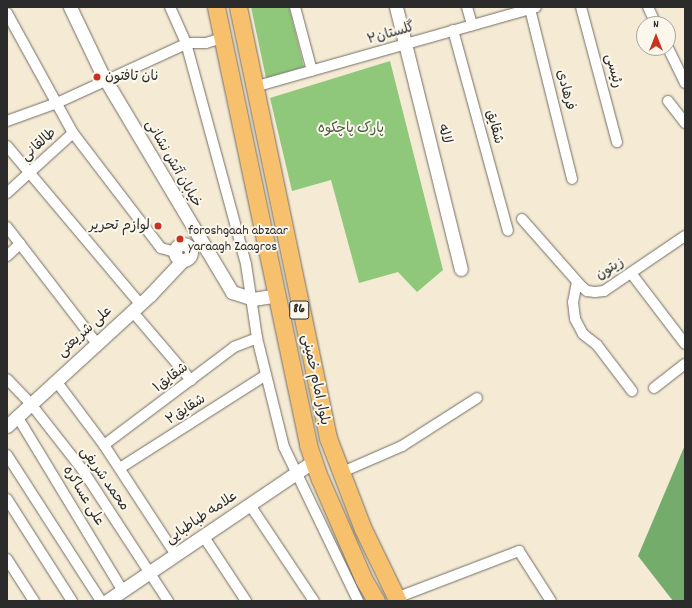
<!DOCTYPE html>
<meta charset="utf-8">
<style>
body{margin:0}
#map{position:relative;width:692px;height:608px;overflow:hidden;background:#f5ead3;font-family:Dekko,"Playpen Sans Arabic",sans-serif}
div>[style]{position:absolute}
[style*='--x']{left:calc(var(--x)*1px);top:calc(var(--y)*1px);width:calc(var(--w)*1px);rotate:calc(var(--a)*1deg)}
.green>*{inset:0;background:#8fc87b}
.forest>*{inset:0;background:#73ac6b}
.roads{filter:drop-shadow(0 0 1px #726e66) drop-shadow(0 0 1px #726e66)}
.minor>*{height:10px;margin:-5px;padding:0 5px;transform-origin:5px;border-radius:5px;background:#fff}
.tertiary>*{height:13px;margin:-6.5px;padding:0 6.5px;transform-origin:6.5px;border-radius:6.5px;background:#fff}
.tertiary>.ring{margin:-6.5px;padding:0;box-sizing:content-box;background:none;border:13px solid #fff;border-radius:50%}
.primary>*{height:17px;margin:-8.5px;padding:0 8.5px;transform-origin:8.5px;border-radius:8.5px;background:#f7c06c}
.dots>*{width:11px;height:11px;translate:-50% -50%;box-sizing:border-box;border:2px solid #fbf7ec;border-radius:50%}
span{translate:-50% -50%;white-space:nowrap;text-align:center;line-height:1.15;-webkit-text-stroke:4px #fbf7ec;paint-order:stroke}
.shield-label span{padding:1px 3px;background:#fbf7ec;border:1px solid;border-radius:3px;-webkit-text-stroke-width:0}
.shield-label{font-size:13px;color:#2b2b2b;font-weight:700}
.street-label{font-size:14px;color:#2b2b2b}
.poi-label{font-size:14px;color:#2b2b2b}
.left{translate:0 -50%;text-align:left}
.right{translate:-100% -50%;text-align:right}
.park-label{font-size:14px;color:#495a43}
.frame{position:absolute;inset:0;border:8px solid #2b2b2b;pointer-events:none}
.north{position:absolute;left:636px;top:16px;width:40px;height:40px;box-sizing:border-box;background:#fbf7ec;border:1px solid #a8a59f;border-radius:50%;rotate:0deg;font-size:11px;font-weight:700;line-height:16px;text-align:center;color:#2b2b2b}
.north::after{content:'';display:block;margin:auto;width:14px;height:18px;background:#c8321e;clip-path:polygon(50% 0,100% 100%,50% 72%,0 100%)}
</style>
<div id="map">
<div class="green">
<div style="clip-path:polygon(251px 7px,289px 7px,304px 67px,266px 78px)"></div>
<div style="clip-path:polygon(390px 61px,443px 270px,417px 292px,398px 272px,359px 283px,331px 180px,292px 191px,270px 98px)"></div>
</div>
<div class="forest">
<div style="clip-path:polygon(685px 445px,685px 601px,673px 601px,638px 556px)"></div>
</div>
<div class="roads">
<div class="minor">
<div style="--x:170;--y:7;--w:39;--a:66"></div>
<div style="--x:186;--y:43;--w:20;--a:0"></div>
<div style="--x:206;--y:43;--w:17;--a:-17"></div>
<div style="--x:295;--y:7;--w:66;--a:75.1"></div>
<div style="--x:467;--y:7;--w:19;--a:74"></div>
<div style="--x:581;--y:7;--w:140;--a:75.1"></div>
<div style="--x:648;--y:7;--w:19;--a:65"></div>
<div style="--x:530;--y:9;--w:175;--a:76.1"></div>
<div style="--x:7;--y:13;--w:137;--a:61.2"></div>
<div style="--x:73;--y:133;--w:145;--a:52.6"></div>
<div style="--x:161;--y:248;--w:15;--a:16"></div>
<div style="--x:453;--y:30;--w:208;--a:74.7"></div>
<div style="--x:186;--y:43;--w:229;--a:74.8"></div>
<div style="--x:246;--y:264;--w:75;--a:81.5"></div>
<div style="--x:257;--y:338;--w:112;--a:76.1"></div>
<div style="--x:284;--y:447;--w:171;--a:64.3"></div>
<div style="--x:668;--y:48;--w:39;--a:64"></div>
<div style="--x:254;--y:87;--w:293;--a:-15.8"></div>
<div style="--x:668;--y:101;--w:28;--a:52"></div>
<div style="--x:7;--y:121;--w:53;--a:-19.8"></div>
<div style="--x:57;--y:103;--w:142;--a:-24.6"></div>
<div style="--x:7;--y:146;--w:207;--a:49.9"></div>
<div style="--x:7;--y:193;--w:89;--a:-42.3"></div>
<div style="--x:522;--y:219;--w:89;--a:48.6"></div>
<div style="--x:581;--y:286;--w:8;--a:40"></div>
<div style="--x:587;--y:291;--w:8;--a:7"></div>
<div style="--x:595;--y:292;--w:9;--a:-6"></div>
<div style="--x:604;--y:291;--w:98;--a:-34.2"></div>
<div style="--x:7;--y:227;--w:148;--a:52.4"></div>
<div style="--x:7;--y:256;--w:18;--a:-43"></div>
<div style="--x:631;--y:273;--w:89;--a:52.7"></div>
<div style="--x:577;--y:282;--w:20;--a:101"></div>
<div style="--x:573;--y:302;--w:17;--a:83"></div>
<div style="--x:575;--y:319;--w:17;--a:62"></div>
<div style="--x:583;--y:334;--w:18;--a:38"></div>
<div style="--x:597;--y:345;--w:58;--a:52.7"></div>
<div style="--x:132;--y:311;--w:91;--a:49.5"></div>
<div style="--x:7;--y:379;--w:35;--a:46"></div>
<div style="--x:31;--y:404;--w:83;--a:51.9"></div>
<div style="--x:82;--y:469;--w:158;--a:56.9"></div>
<div style="--x:56;--y:381;--w:80;--a:53.1"></div>
<div style="--x:104;--y:445;--w:131;--a:56.8"></div>
<div style="--x:654;--y:388;--w:39;--a:-38"></div>
<div style="--x:17;--y:416;--w:205;--a:58.8"></div>
<div style="--x:104;--y:445;--w:163;--a:-37"></div>
<div style="--x:234;--y:347;--w:25;--a:-21"></div>
<div style="--x:7;--y:455;--w:174;--a:57.2"></div>
<div style="--x:120;--y:468;--w:173;--a:-32.5"></div>
<div style="--x:340;--y:473;--w:68;--a:-23.5"></div>
<div style="--x:402;--y:446;--w:89;--a:-32.6"></div>
<div style="--x:7;--y:499;--w:121;--a:57.5"></div>
<div style="--x:250;--y:505;--w:115;--a:56.3"></div>
<div style="--x:204;--y:537;--w:77;--a:56.7"></div>
<div style="--x:7;--y:559;--w:50;--a:57.3"></div>
<div style="--x:396;--y:598;--w:132;--a:-20.9"></div>
<div style="--x:519;--y:551;--w:59;--a:57.4"></div>
</div>
<div class="tertiary">
<div style="--x:70;--y:7;--w:74;--a:64.5"></div>
<div style="--x:102;--y:74;--w:254;--a:59.2"></div>
<div style="--x:232;--y:292;--w:22;--a:18"></div>
<div style="--x:253;--y:299;--w:24;--a:-9"></div>
<div style="--x:396;--y:7;--w:270;--a:76.1"></div>
<div class="ring" style="left:175px;top:244px;width:3px;height:3px"></div>
<div style="--x:7;--y:426;--w:194;--a:-42.5"></div>
<div style="--x:150;--y:295;--w:48;--a:-46.7"></div>
<div style="--x:107;--y:601;--w:250;--a:-34.1"></div>
</div>
<div class="primary">
<div style="--x:216;--y:7;--w:448;--a:78.1"></div>
<div style="--x:308;--y:445;--w:36;--a:71"></div>
<div style="--x:320;--y:479;--w:110;--a:66.5"></div>
<div style="--x:364;--y:580;--w:24;--a:60"></div>
<div style="--x:238;--y:7;--w:440;--a:78.2"></div>
<div style="--x:328;--y:438;--w:97;--a:69"></div>
<div style="--x:363;--y:529;--w:80;--a:64.1"></div>
</div>
</div>
<div class="dots">
<div style="left:97px;top:77px;background:#c8321e"></div>
<div style="left:158px;top:226px;background:#c8321e"></div>
<div style="left:180px;top:239px;background:#c8321e"></div>
</div>
<div class="shield-label">
<span style="left:299px;top:310px">86</span>
</div>
<div class="street-label">
<span style="left:391px;top:34px;rotate:-16deg">گلستان۲</span>
<span style="left:613px;top:71px;rotate:75deg">رئیسی</span>
<span style="left:565px;top:90px;rotate:76deg">فرهادی</span>
<span style="left:494px;top:127px;rotate:75deg">شقایق</span>
<span style="left:444px;top:134px;rotate:76deg">لاله</span>
<span style="left:39px;top:145px;rotate:-42deg">طالقانی</span>
<span style="left:173px;top:164px;rotate:60deg">خیابان آتش نشانی</span>
<span style="left:610px;top:269px;rotate:-31deg">زیتون</span>
<span style="left:85px;top:332px;rotate:-42deg">علی شریعتی</span>
<span style="left:171px;top:378px;rotate:-37deg">شقایق۱</span>
<span style="left:315px;top:380px;rotate:78deg">بلوار امام خمینی</span>
<span style="left:186px;top:410px;rotate:-33deg">شقایق۲</span>
<span style="left:104px;top:479px;rotate:55deg">محمد شریفی</span>
<span style="left:83px;top:496px;rotate:59deg">علی عساکره</span>
<span style="left:202px;top:518px;rotate:-34deg">علامه طباطبایی</span>
</div>
<div class="poi-label">
<span class="left" style="left:105px;top:77px">نان تافتون</span>
<span class="right" style="left:150px;top:226px">لوازم تحریر</span>
<span class="left" style="left:188px;top:239px">foroshgaah abzaar<br>yaraagh Zaagros</span>
</div>
<div class="park-label">
<span style="left:351px;top:129px">پارک پاچکوه</span>
</div>
<div class="frame"></div>
<div class="north">N</div>
</div>
